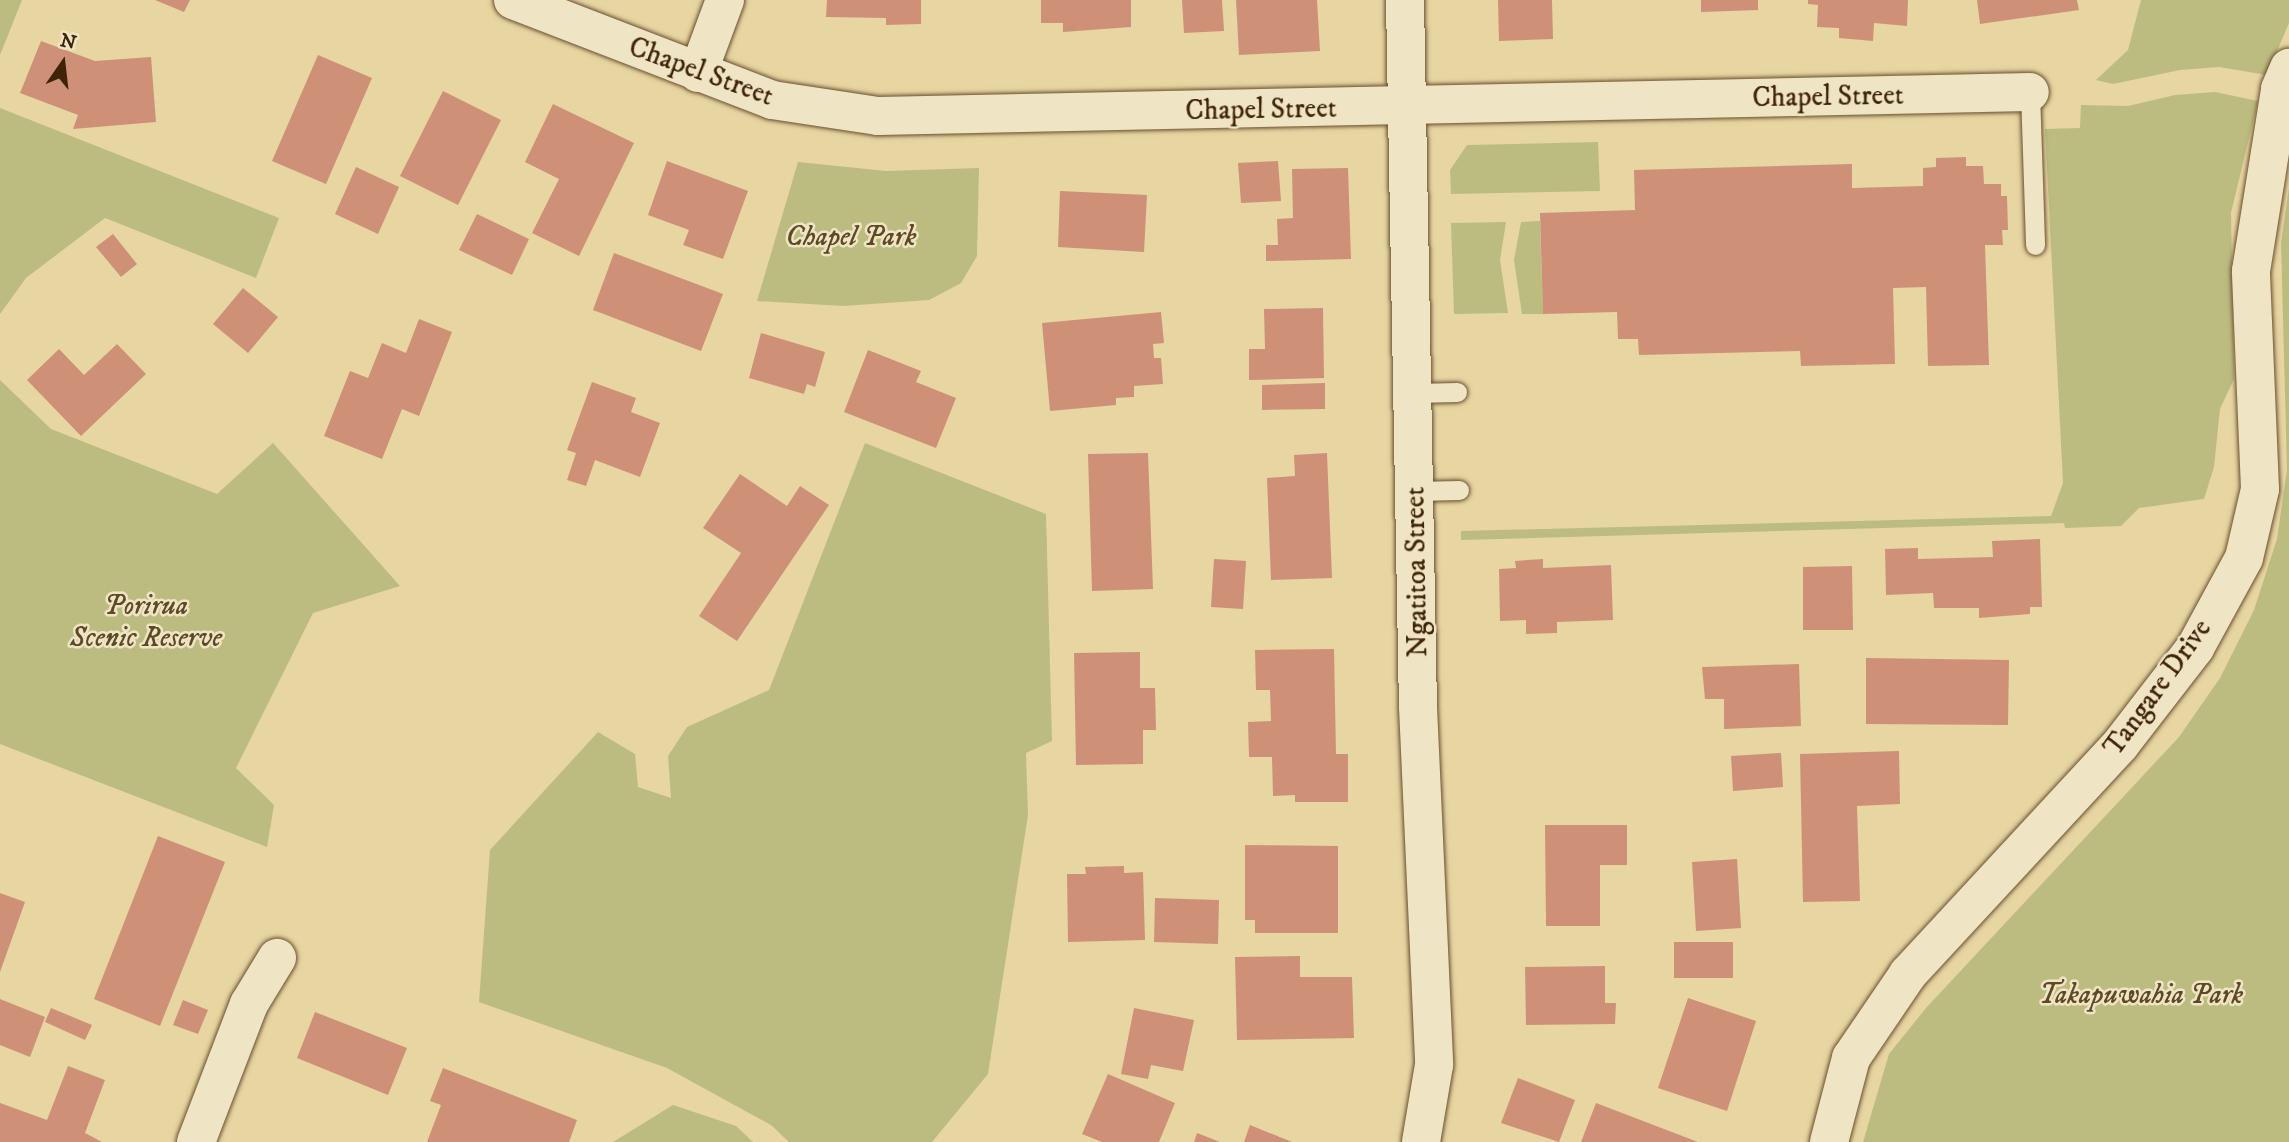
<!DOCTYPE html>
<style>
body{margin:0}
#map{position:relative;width:2289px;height:1142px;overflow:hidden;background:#e7d5a2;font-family:"IM FELL DW Pica",serif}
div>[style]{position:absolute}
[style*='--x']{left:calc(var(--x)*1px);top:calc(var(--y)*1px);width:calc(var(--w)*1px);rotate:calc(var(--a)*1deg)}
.green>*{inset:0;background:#bcbc80}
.building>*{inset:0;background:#ce9178}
.roads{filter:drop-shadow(0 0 2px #69502e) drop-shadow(0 0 2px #69502e)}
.service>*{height:19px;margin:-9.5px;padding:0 9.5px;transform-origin:9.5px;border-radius:9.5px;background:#efe4c3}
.minor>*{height:38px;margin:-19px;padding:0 19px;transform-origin:19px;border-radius:19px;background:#efe4c3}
span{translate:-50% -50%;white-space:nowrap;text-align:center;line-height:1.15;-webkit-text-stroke:5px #efe4c3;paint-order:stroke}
.street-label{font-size:28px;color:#3f2307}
.park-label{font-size:28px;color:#5e4925;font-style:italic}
.north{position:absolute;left:28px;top:28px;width:70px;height:70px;-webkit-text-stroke:5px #efe4c3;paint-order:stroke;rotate:14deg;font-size:19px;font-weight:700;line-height:28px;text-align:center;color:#3f2307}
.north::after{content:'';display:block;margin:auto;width:24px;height:32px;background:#3f2307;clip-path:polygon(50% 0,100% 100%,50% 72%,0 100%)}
</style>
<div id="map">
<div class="green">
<div style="clip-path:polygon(0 0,22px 0,0 55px)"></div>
<div style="clip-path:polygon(2141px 0,2289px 0,2289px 23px,2267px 75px,2219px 67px,2180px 70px,2113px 84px,2096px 80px,2128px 50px)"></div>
<div style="clip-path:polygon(2215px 92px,2258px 101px,2231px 213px,2234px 379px,2220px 409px,2214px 467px,2204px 499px,2139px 508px,2121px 526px,2065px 528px,2064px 523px,1461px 540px,1461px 531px,2051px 516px,2063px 483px,2045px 129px,2080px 128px,2081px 105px,2128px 106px,2175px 95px)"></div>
<div style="clip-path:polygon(0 108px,279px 218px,256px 278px,105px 218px,26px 278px,0 314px)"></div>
<div style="clip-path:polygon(1598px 142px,1600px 191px,1451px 194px,1450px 170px,1467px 145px)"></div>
<div style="clip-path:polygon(798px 162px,886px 171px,979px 168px,977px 256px,961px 283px,929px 300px,843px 306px,757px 301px)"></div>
<div style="clip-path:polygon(2289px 188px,2289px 1142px,1863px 1142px,1889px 1054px,1926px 1008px,2179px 737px,2220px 678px,2254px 610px,2277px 539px,2287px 470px,2281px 243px)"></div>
<div style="clip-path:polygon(1540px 221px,1543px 314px,1522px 314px,1514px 260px,1521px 222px)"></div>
<div style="clip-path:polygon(1506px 222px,1500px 260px,1508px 313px,1454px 314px,1451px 223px)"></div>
<div style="clip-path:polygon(0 380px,51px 429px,217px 494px,273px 443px,400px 586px,313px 613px,236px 768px,274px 805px,267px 847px,0 744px)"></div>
<div style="clip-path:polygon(865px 443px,1046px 514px,1052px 741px,1026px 753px,1028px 815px,988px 1074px,932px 1142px,789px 1142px,771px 1125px,667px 1068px,479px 1002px,490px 850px,598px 732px,635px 754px,638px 787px,671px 798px,668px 756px,687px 727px,769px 690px)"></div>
<div style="clip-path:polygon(673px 1105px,736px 1126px,753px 1142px,613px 1142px)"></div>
</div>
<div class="building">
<div style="clip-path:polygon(155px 0,190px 0,184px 12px)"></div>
<div style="clip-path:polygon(827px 0,921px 0,921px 24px,886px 25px,886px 18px,826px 17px)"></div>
<div style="clip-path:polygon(1041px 0,1131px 0,1131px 27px,1063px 32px,1063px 23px,1041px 23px)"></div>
<div style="clip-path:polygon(1182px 0,1222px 0,1224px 31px,1184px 33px)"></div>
<div style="clip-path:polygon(1236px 0,1317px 0,1320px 51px,1239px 55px)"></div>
<div style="clip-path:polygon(1498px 0,1552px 0,1553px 39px,1499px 41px)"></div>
<div style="clip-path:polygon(1701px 0,1758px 0,1758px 10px,1701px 12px)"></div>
<div style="clip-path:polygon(1808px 0,1908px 0,1907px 26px,1874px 23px,1873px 41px,1839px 38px,1839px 28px,1817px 27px,1818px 5px,1808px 4px)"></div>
<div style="clip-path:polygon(1977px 0,2077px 0,2079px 10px,1980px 24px)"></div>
<div style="clip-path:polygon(41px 41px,95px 61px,151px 57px,156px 122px,73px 129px,78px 115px,20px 93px)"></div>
<div style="clip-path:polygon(318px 55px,372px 78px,326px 184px,272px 161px)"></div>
<div style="clip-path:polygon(443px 91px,501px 120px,458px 205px,400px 176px)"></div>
<div style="clip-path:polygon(553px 104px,634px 143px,579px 256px,532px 233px,559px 179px,525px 162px)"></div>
<div style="clip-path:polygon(1966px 157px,1966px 166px,1983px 166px,1984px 184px,2001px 184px,2001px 196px,2007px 196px,2008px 230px,2002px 230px,2003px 245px,1985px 245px,1989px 365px,1928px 366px,1926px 287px,1893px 288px,1895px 364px,1801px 366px,1800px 351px,1639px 355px,1638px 339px,1618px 339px,1617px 312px,1543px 314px,1540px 213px,1635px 210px,1634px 170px,1852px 164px,1852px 188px,1923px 186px,1923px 168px,1936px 167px,1936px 158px)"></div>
<div style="clip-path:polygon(667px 161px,748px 191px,723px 259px,683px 245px,689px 230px,648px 215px)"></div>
<div style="clip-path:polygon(1278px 161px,1281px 201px,1241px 203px,1238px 163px)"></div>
<div style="clip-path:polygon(356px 167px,399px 187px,378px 234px,335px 214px)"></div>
<div style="clip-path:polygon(1348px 168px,1351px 259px,1266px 261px,1266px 245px,1278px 245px,1277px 219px,1293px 218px,1292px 169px)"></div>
<div style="clip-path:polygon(1060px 191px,1147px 195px,1144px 252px,1058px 247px)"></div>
<div style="clip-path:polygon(477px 214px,529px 239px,512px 275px,459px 250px)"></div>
<div style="clip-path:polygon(113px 234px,137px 264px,121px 277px,96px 247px)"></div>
<div style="clip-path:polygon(614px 253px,723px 294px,701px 351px,593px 310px)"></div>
<div style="clip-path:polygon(243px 288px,278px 317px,248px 353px,213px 324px)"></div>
<div style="clip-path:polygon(1323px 308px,1324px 378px,1249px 380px,1249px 349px,1265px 349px,1264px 309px)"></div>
<div style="clip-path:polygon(1161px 312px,1164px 343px,1153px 344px,1154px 358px,1161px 358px,1163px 384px,1134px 386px,1134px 397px,1116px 398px,1116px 405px,1050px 411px,1042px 323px)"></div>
<div style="clip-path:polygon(419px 319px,452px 332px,419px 416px,402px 409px,382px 459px,324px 436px,350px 371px,368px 378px,382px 343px,406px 353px)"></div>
<div style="clip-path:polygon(761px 333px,825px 352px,815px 387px,807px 384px,804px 394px,749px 378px)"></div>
<div style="clip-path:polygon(117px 344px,146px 374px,81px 436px,27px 380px,59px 349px,84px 375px)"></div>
<div style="clip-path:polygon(868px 350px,921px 371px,916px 382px,956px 398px,936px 448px,844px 412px)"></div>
<div style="clip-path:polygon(592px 382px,636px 398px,631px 412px,660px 423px,640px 477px,595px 460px,586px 486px,567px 480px,576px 453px,567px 450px)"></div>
<div style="clip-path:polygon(1325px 383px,1325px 409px,1262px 410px,1262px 385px)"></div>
<div style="clip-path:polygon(1148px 453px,1153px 589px,1092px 591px,1088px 454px)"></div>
<div style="clip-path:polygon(1327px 453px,1332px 578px,1271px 580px,1267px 478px,1295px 476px,1294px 455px)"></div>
<div style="clip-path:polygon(740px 474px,787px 506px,800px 486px,829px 505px,737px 641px,699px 616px,741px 553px,703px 528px)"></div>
<div style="clip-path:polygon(2040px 539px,2042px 607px,2030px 607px,2030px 614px,1979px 618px,1979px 608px,1934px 608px,1933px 593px,1886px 595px,1885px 549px,1918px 548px,1918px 559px,1993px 557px,1992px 541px)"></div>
<div style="clip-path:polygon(1214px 559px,1246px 561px,1243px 609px,1211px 607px)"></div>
<div style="clip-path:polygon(1543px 559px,1543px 568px,1611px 565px,1613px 620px,1557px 622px,1557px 633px,1526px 634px,1526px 620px,1500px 621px,1499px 569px,1516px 568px,1515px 561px)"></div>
<div style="clip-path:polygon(1852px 566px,1853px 630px,1803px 630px,1803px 567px)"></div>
<div style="clip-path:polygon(1334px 649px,1336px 754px,1348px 754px,1348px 802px,1295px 802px,1295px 795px,1273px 796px,1272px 757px,1249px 757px,1248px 722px,1271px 721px,1270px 690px,1256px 690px,1255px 650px)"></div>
<div style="clip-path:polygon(1140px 652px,1140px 688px,1155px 688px,1156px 730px,1143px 730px,1143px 764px,1076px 765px,1074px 653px)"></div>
<div style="clip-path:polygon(1866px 658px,2009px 660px,2008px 725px,1866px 724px)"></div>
<div style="clip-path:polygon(1799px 664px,1801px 726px,1724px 729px,1724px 699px,1705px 699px,1702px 667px)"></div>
<div style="clip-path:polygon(1899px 751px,1900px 804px,1857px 806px,1860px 901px,1803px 902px,1800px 754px)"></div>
<div style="clip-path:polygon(1781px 753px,1783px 787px,1733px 791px,1731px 756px)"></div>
<div style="clip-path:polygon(1545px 825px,1627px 825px,1627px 865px,1600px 865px,1600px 926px,1546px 926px)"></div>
<div style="clip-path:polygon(158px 836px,225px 862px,160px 1026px,94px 999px)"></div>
<div style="clip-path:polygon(1245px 845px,1338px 846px,1338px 933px,1255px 933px,1255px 920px,1245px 920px)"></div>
<div style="clip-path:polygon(1737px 859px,1741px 928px,1696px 931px,1692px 862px)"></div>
<div style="clip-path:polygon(1124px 866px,1124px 873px,1143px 872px,1145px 940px,1068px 942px,1067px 874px,1086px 874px,1085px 867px)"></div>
<div style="clip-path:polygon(0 893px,25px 902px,0 972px)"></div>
<div style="clip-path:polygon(1155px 898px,1219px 900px,1218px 944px,1154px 942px)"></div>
<div style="clip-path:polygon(1674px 942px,1733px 942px,1733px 978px,1674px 978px)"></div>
<div style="clip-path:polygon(1300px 956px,1300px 977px,1352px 977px,1354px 1038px,1237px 1040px,1235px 957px)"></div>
<div style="clip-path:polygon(1605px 966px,1605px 1003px,1616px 1003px,1615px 1024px,1526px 1025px,1525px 967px)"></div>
<div style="clip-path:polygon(1688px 998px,1756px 1021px,1727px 1111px,1658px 1088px)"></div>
<div style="clip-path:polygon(0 999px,45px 1017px,30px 1057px,0 1045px)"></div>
<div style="clip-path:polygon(183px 1000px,208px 1010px,198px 1034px,173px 1025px)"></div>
<div style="clip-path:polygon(51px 1008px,92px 1025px,85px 1040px,45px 1022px)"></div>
<div style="clip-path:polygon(1134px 1008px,1194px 1020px,1183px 1071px,1151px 1065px,1148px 1079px,1121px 1074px)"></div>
<div style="clip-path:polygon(315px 1012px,407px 1048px,388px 1095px,297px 1058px)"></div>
<div style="clip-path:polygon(68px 1066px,105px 1080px,85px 1133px,102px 1142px,0 1142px,0 1103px,47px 1120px)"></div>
<div style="clip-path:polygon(443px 1068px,577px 1120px,569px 1142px,427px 1142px,441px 1105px,430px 1101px)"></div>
<div style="clip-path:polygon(1108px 1074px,1175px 1103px,1159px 1142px,1102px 1142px,1082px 1134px)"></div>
<div style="clip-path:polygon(1518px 1078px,1575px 1100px,1559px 1142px,1501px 1123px)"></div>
<div style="clip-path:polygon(1596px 1103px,1698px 1142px,1581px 1142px)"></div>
<div style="clip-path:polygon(1250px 1125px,1292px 1142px,1244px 1142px)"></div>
<div style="clip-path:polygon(1197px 1133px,1220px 1142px,1194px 1142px)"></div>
</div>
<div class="roads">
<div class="service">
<div style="--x:2030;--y:92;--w:153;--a:88.1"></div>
<div style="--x:1415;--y:393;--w:42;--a:-1.4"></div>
<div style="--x:1416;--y:491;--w:43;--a:-1.3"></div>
</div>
<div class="minor">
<div style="--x:513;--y:0;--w:278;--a:21.1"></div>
<div style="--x:772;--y:100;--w:107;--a:8.6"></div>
<div style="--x:878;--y:116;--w:1152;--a:-1.19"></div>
<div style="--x:1405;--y:0;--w:707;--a:88.95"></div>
<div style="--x:1418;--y:707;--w:358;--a:87.4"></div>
<div style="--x:1434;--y:1065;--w:78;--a:99.6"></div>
<div style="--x:698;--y:73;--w:78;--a:-69.7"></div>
<div style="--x:196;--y:1142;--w:148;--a:-69"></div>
<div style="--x:249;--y:1004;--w:54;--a:-58.7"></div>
<div style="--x:1829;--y:1142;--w:87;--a:-75.3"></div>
<div style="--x:1851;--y:1058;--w:102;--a:-55.8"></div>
<div style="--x:1908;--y:974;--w:312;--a:-47.2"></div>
<div style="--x:2120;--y:745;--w:123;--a:-52.3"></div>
<div style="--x:2195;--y:648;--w:102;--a:-61.4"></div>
<div style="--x:2244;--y:558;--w:71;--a:-76.9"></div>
<div style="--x:2260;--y:489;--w:218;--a:-92.4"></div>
<div style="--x:2251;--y:271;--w:184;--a:-80.9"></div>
<div style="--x:2280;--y:89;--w:23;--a:-67"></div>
</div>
</div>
<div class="street-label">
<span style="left:701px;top:72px;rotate:20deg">Chapel Street</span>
<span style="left:1828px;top:97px;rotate:-1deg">Chapel Street</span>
<span style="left:1261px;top:110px;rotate:-1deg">Chapel Street</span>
<span style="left:1417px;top:572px;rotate:-91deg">Ngatitoa Street</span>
<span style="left:2158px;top:688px;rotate:-54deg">Tangare Drive</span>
</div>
<div class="park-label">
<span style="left:851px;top:237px">Chapel Park</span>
<span style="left:146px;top:622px">Porirua<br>Scenic Reserve</span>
<span style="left:2141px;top:995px">Takapuwahia Park</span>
</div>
<div class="north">N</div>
</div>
